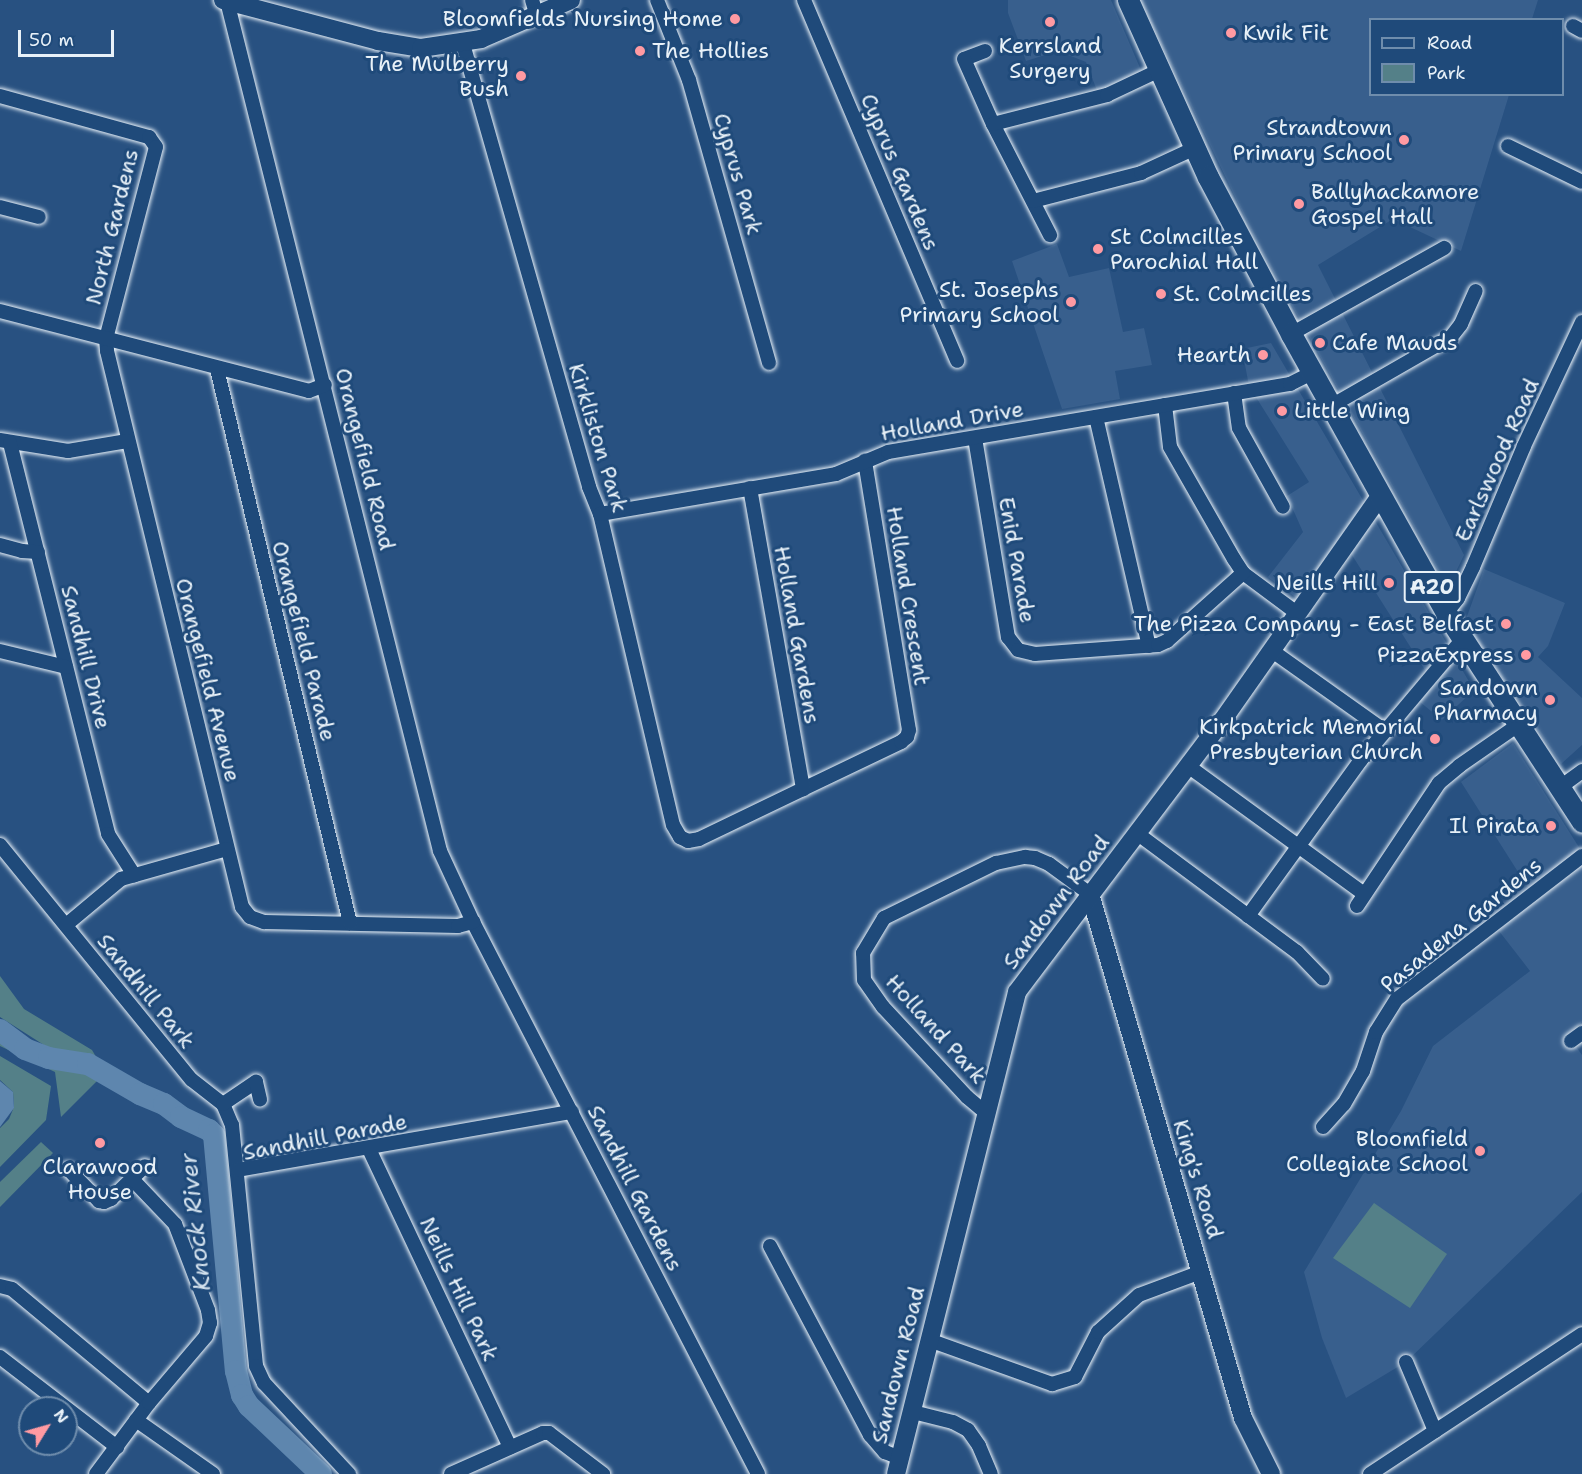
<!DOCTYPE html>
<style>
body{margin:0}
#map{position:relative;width:1582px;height:1474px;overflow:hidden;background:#285181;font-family:"Shantell Sans",sans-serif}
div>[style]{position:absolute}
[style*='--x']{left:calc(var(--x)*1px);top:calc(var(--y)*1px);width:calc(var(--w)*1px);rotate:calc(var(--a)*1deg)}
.built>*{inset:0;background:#385f8d}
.green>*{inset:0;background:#548088}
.water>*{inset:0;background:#5e86ae}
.river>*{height:22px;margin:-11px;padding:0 11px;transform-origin:11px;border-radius:11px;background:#5e86ae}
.roads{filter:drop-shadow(0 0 2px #e8f1f8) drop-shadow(0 0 2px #e8f1f8)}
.street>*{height:14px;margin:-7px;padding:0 7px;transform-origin:7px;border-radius:7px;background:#1f4a7a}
.secondary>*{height:18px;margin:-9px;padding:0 9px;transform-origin:9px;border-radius:9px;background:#1f4a7a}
.primary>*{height:21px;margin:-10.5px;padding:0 10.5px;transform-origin:10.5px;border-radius:10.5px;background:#1f4a7a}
.dots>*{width:16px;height:16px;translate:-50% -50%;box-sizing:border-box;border:3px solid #1f4a7a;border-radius:50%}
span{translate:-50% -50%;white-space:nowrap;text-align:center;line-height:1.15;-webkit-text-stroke:6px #1f4a7a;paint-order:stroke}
.shield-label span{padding:2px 4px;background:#1f4a7a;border:2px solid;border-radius:4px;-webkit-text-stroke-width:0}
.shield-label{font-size:21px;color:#e8f1f8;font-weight:700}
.poi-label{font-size:22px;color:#e8f1f8}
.right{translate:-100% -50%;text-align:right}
.left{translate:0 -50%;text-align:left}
.street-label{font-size:22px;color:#e8f1f8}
.water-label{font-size:24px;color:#d3e1ed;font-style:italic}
.legend{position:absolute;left:1369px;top:18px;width:195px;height:78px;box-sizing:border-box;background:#1f4a7a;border:2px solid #6f8dac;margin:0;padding:8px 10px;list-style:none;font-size:18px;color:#e8f1f8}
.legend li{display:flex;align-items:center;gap:12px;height:30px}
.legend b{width:30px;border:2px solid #6f8dac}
.north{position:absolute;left:18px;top:1396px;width:60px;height:60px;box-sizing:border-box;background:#1f4a7a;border:2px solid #6f8dac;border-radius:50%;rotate:53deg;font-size:16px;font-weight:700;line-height:24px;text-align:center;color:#e8f1f8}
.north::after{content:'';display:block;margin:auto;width:21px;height:27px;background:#ff9aa2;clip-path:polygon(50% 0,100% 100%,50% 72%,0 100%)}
.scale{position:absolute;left:18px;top:30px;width:96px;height:27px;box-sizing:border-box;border:3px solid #e8f1f8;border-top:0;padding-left:8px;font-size:18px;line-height:21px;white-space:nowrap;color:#e8f1f8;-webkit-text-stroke:4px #1f4a7a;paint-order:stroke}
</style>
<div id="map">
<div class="built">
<div style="clip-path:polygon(1008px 0,1111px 0,1146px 82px,1101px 101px,1086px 62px,1058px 51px,1026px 61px,1008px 13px)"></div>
<div style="clip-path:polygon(1140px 0,1538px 0,1532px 19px,1370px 20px,1370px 94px,1509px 95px,1461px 251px,1393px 219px,1318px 265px,1464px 555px,1448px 588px,1257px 242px)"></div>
<div style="clip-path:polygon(1057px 244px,1069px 277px,1109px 268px,1123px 332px,1144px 328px,1152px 365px,1115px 371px,1120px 399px,1062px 409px,1012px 261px)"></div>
<div style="clip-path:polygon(1271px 343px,1474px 690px,1442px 720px,1420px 702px,1432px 681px,1343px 541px,1298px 599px,1268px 577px,1303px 532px,1287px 496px,1309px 482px,1249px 386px,1242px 349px)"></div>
<div style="clip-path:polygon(1484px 569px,1565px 603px,1548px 646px,1538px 657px,1582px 698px,1582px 745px,1561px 764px,1465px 622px)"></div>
<div style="clip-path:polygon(1513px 743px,1582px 852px,1582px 1022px,1567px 1034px,1582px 1055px,1582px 1192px,1406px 1362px,1346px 1398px,1322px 1338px,1304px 1272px,1401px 1111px,1433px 1046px,1530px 971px,1499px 931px,1534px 897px,1461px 782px)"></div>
</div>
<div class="green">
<div style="clip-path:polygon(0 976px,24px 1009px,92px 1050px,102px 1067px,55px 1052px,0 1017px)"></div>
<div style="clip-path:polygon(0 1034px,6px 1040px,49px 1063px,104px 1074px,61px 1117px,55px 1072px,0 1046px)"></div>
<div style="clip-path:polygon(0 1056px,51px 1086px,46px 1120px,0 1167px,0 1128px,9px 1119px,14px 1107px,13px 1092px,0 1080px)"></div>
<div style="clip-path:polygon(41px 1142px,53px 1153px,0 1207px,0 1182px)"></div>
<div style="clip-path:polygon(1374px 1203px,1447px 1254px,1410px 1308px,1333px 1258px)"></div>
</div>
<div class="water">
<div style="clip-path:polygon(0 1081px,13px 1092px,14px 1108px,0 1127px)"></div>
</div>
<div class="river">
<div style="--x:0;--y:1030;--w:31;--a:37"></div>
<div style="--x:25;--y:1049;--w:26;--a:21"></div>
<div style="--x:49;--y:1058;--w:39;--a:9"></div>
<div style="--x:88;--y:1064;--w:60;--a:30"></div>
<div style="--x:140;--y:1094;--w:26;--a:23"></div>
<div style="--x:164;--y:1104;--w:21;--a:37"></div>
<div style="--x:181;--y:1117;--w:31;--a:25"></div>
<div style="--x:209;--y:1130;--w:7;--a:45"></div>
<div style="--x:214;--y:1135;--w:237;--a:84.7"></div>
<div style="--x:236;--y:1371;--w:25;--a:76"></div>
<div style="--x:242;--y:1395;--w:13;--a:58"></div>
<div style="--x:249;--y:1406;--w:99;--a:43.4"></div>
</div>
<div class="roads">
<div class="street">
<div style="--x:532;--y:0;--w:17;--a:73"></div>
<div style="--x:657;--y:0;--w:86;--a:68.2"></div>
<div style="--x:689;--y:80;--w:294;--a:74.2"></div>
<div style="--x:804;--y:0;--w:392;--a:67"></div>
<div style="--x:227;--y:1;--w:876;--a:75.93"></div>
<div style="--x:440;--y:851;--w:78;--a:65.1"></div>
<div style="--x:473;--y:922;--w:621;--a:62.69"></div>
<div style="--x:1573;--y:26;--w:10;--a:29"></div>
<div style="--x:463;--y:44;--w:461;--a:74.1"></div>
<div style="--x:589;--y:487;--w:29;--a:68"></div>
<div style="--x:600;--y:514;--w:319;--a:76.8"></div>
<div style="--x:673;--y:825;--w:14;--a:60"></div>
<div style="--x:680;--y:837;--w:9;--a:27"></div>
<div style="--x:688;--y:841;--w:11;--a:-10"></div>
<div style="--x:699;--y:839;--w:115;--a:-25.7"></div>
<div style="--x:803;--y:789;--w:109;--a:-25.6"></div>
<div style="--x:901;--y:742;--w:8;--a:-40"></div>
<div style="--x:907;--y:737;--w:7;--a:-74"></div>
<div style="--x:909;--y:730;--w:273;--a:-99.3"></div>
<div style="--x:985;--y:51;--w:22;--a:159"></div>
<div style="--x:964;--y:59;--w:71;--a:66"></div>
<div style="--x:993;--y:124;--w:125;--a:62.8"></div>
<div style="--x:0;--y:96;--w:155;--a:15.4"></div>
<div style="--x:149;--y:137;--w:12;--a:55"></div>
<div style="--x:156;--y:147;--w:198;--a:104.6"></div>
<div style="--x:106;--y:339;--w:12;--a:85"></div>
<div style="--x:107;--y:351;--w:572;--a:76.35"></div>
<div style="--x:242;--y:907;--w:13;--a:51"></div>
<div style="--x:250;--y:917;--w:15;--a:20"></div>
<div style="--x:264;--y:922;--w:194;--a:1.2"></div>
<div style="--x:458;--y:926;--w:16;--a:-15"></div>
<div style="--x:993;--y:124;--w:118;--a:-14.3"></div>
<div style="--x:1107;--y:95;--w:59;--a:-25.3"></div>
<div style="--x:1508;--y:146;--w:82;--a:25.9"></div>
<div style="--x:1033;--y:201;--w:112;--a:-14.5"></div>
<div style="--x:1141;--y:173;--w:60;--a:-24.8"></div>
<div style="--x:0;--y:207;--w:40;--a:14.4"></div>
<div style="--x:0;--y:311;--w:319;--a:14.5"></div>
<div style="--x:309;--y:391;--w:17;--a:-21"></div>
<div style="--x:1291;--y:334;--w:176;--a:-29.3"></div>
<div style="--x:217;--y:369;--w:570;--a:76.5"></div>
<div style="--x:1234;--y:393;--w:35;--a:82"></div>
<div style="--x:1239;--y:428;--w:90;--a:60.9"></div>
<div style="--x:1165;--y:405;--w:42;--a:83.2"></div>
<div style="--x:1170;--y:447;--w:129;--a:60.3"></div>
<div style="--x:1234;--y:559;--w:17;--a:57"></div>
<div style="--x:1243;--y:573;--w:69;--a:36.7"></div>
<div style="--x:1331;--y:406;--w:138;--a:-29.9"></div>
<div style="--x:1451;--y:337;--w:16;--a:-52"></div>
<div style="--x:1461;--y:324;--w:36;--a:-66"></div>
<div style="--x:1096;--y:417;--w:235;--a:77"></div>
<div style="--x:975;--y:438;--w:202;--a:80.6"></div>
<div style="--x:1008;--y:637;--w:16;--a:52"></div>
<div style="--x:1018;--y:650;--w:17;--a:13"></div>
<div style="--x:1035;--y:654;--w:123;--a:-4.2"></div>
<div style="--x:1158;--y:645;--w:10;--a:-24"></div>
<div style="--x:1167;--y:641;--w:102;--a:-41.8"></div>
<div style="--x:0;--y:440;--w:69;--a:9.2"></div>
<div style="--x:68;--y:451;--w:60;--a:-9.6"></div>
<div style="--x:10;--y:443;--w:403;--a:75.9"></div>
<div style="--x:108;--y:834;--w:49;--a:57.6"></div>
<div style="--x:750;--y:488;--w:306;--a:80"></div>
<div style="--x:600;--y:514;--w:239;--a:-9.6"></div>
<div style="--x:836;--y:474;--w:56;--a:-22.9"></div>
<div style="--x:888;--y:452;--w:408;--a:-9.6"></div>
<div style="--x:1290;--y:384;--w:25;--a:-27"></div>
<div style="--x:0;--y:545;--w:23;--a:15"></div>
<div style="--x:22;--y:551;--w:16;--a:4"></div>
<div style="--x:1446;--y:613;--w:19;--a:-51"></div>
<div style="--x:1458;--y:598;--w:34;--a:-64"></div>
<div style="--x:1473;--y:567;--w:131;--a:-67.1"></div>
<div style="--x:1524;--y:446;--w:137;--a:-64.9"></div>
<div style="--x:1271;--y:650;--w:140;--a:35.4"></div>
<div style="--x:0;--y:651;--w:68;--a:13.6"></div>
<div style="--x:1188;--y:766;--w:218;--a:36"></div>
<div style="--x:1559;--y:788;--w:29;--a:-36"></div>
<div style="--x:1138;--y:834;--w:198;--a:36.6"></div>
<div style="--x:1297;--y:952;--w:37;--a:46"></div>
<div style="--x:0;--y:845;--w:303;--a:50.8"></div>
<div style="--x:192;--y:1080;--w:39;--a:38"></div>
<div style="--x:223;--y:1104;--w:23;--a:67"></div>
<div style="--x:232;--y:1125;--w:242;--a:84.3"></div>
<div style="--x:256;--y:1366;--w:19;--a:65"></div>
<div style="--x:264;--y:1383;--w:125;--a:47"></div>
<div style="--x:1357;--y:906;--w:148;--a:-56.3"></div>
<div style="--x:1439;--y:783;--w:26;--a:-40"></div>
<div style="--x:1459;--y:766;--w:72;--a:-34.8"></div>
<div style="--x:1248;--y:916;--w:193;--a:-54.1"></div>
<div style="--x:1361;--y:760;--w:158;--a:-49.9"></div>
<div style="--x:66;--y:925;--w:72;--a:-39.9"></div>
<div style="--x:121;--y:879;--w:110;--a:-15.8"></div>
<div style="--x:1571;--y:1041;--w:14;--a:-36"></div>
<div style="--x:223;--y:1104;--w:40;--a:-34"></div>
<div style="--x:256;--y:1082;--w:18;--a:77"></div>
<div style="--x:986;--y:1113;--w:25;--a:-140"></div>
<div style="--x:967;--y:1097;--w:123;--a:-133"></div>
<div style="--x:883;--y:1007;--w:33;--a:-125"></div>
<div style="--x:864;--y:980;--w:27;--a:-92"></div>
<div style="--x:863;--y:953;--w:41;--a:-59"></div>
<div style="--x:884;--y:918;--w:125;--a:-26.2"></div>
<div style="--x:996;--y:863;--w:30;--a:-12"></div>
<div style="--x:1025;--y:857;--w:10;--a:6"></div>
<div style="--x:1035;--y:858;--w:15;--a:23"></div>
<div style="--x:1049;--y:864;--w:51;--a:36.2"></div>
<div style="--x:1323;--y:1127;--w:31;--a:-48"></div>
<div style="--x:1344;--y:1104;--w:38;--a:-60"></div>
<div style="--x:1363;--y:1071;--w:41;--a:-71.6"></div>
<div style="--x:1376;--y:1032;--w:39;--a:-58"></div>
<div style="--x:1397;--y:999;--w:234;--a:-37.7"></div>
<div style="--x:369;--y:1149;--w:330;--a:64.7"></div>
<div style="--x:68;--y:1169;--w:45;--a:45.9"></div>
<div style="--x:99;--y:1201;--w:5;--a:11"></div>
<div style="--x:104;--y:1202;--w:8;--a:-23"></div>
<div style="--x:111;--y:1199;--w:47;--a:-44.1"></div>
<div style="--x:238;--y:1170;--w:339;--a:-9.9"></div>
<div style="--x:770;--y:1246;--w:214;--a:62.1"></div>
<div style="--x:870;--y:1435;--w:23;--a:49"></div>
<div style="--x:885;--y:1452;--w:16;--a:22"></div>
<div style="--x:0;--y:1286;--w:12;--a:14"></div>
<div style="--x:12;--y:1289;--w:178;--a:39.8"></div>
<div style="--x:929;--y:1340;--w:131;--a:19.7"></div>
<div style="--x:1052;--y:1384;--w:24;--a:-17"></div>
<div style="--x:1075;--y:1377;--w:51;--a:-62.9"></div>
<div style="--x:1098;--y:1332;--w:55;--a:-42.1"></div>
<div style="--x:1139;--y:1295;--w:66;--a:-20.4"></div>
<div style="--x:0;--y:1357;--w:148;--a:37.6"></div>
<div style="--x:1406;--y:1362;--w:75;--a:67.2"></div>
<div style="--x:913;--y:1412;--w:41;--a:14"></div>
<div style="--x:953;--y:1422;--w:17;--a:28"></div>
<div style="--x:968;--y:1430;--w:19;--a:55"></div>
<div style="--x:979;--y:1446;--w:30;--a:67"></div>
<div style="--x:136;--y:1420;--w:94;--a:35"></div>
<div style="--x:96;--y:1474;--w:89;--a:-53.3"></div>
<div style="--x:149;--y:1403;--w:88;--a:-49.6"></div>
<div style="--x:206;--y:1336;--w:14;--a:-73"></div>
<div style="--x:210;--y:1323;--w:13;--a:-99"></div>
<div style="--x:208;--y:1310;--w:92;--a:-111"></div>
<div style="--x:175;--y:1224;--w:62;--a:-133.7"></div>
<div style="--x:451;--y:1474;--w:101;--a:-24"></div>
<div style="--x:543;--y:1433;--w:6;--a:0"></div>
<div style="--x:549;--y:1433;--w:68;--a:37.2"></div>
<div style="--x:1370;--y:1474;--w:254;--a:-33.4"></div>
</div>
<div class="secondary">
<div style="--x:223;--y:0;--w:160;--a:14.8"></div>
<div style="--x:378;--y:41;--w:44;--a:9.2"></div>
<div style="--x:421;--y:48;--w:61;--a:-8.5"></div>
<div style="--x:481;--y:39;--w:98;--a:-23.4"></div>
<div style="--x:1090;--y:894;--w:546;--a:73.72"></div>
<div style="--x:1243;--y:1418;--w:63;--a:63.4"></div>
<div style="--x:896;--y:1474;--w:497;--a:-75.9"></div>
<div style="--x:1017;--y:992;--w:340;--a:-52.9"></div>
<div style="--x:1222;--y:721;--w:275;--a:-54.9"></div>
</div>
<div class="primary">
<div style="--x:1128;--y:0;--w:194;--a:65.7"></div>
<div style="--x:1208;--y:177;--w:178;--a:62.1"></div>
<div style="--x:1291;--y:334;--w:319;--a:60.9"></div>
<div style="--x:1446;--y:613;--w:249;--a:56.9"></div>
</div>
</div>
<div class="dots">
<div style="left:735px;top:19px;background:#ff9aa2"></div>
<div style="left:1050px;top:22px;background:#ff9aa2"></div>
<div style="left:1231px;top:33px;background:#ff9aa2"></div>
<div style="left:640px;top:51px;background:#ff9aa2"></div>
<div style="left:521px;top:76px;background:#ff9aa2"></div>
<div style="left:1404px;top:140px;background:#ff9aa2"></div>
<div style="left:1299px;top:204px;background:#ff9aa2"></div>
<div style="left:1098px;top:249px;background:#ff9aa2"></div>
<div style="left:1161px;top:294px;background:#ff9aa2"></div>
<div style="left:1071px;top:302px;background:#ff9aa2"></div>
<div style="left:1320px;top:343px;background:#ff9aa2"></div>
<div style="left:1263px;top:355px;background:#ff9aa2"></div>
<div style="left:1282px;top:411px;background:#ff9aa2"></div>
<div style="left:1389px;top:583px;background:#ff9aa2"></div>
<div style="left:1506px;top:624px;background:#ff9aa2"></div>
<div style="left:1526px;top:655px;background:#ff9aa2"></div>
<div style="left:1550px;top:700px;background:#ff9aa2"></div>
<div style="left:1435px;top:739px;background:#ff9aa2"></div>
<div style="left:1551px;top:826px;background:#ff9aa2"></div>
<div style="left:100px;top:1143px;background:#ff9aa2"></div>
<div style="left:1480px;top:1151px;background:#ff9aa2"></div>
</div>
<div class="shield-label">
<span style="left:1432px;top:587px">A20</span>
</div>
<div class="poi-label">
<span class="right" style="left:723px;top:19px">Bloomfields Nursing Home</span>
<span class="left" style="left:1243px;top:33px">Kwik Fit</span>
<span style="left:1050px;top:58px">Kerrsland<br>Surgery</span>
<span class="left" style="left:652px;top:51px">The Hollies</span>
<span class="right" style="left:509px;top:76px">The Mulberry<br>Bush</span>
<span class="right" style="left:1392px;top:140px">Strandtown<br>Primary School</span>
<span class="left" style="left:1311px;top:204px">Ballyhackamore<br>Gospel Hall</span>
<span class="left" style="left:1110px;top:249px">St Colmcilles<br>Parochial Hall</span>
<span class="right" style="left:1059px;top:302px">St. Josephs<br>Primary School</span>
<span class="left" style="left:1173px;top:294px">St. Colmcilles</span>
<span class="left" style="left:1332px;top:343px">Cafe Mauds</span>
<span class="right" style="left:1251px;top:355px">Hearth</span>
<span class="left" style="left:1294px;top:411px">Little Wing</span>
<span class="right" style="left:1377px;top:583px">Neills Hill</span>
<span class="right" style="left:1494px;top:624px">The Pizza Company - East Belfast</span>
<span class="right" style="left:1514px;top:655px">PizzaExpress</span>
<span class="right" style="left:1538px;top:700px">Sandown<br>Pharmacy</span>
<span class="right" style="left:1423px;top:739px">Kirkpatrick Memorial<br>Presbyterian Church</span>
<span class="right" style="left:1539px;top:826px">Il Pirata</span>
<span class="right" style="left:1468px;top:1151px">Bloomfield<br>Collegiate School</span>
<span style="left:100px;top:1179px">Clarawood<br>House</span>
</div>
<div class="street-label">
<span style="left:900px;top:172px;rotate:67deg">Cyprus Gardens</span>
<span style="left:738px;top:174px;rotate:74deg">Cyprus Park</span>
<span style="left:112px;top:227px;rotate:-76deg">North Gardens</span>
<span style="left:952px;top:421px;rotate:-10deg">Holland Drive</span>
<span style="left:598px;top:438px;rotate:73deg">Kirkliston Park</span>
<span style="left:365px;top:459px;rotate:76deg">Orangefield Road</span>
<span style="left:1497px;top:460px;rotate:-66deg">Earlswood Road</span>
<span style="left:1017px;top:560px;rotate:80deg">Enid Parade</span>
<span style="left:908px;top:596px;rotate:81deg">Holland Crescent</span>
<span style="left:797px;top:635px;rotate:80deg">Holland Gardens</span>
<span style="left:304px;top:641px;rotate:76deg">Orangefield Parade</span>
<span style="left:86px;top:657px;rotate:76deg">Sandhill Drive</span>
<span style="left:208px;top:680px;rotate:76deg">Orangefield Avenue</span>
<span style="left:1056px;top:902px;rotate:-53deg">Sandown Road</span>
<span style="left:1461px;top:925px;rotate:-39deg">Pasadena Gardens</span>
<span style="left:146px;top:991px;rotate:51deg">Sandhill Park</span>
<span style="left:936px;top:1029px;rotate:48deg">Holland Park</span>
<span style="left:325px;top:1137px;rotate:-11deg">Sandhill Parade</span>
<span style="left:1198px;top:1179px;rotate:73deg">King's Road</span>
<span style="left:635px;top:1188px;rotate:63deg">Sandhill Gardens</span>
<span style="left:459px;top:1289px;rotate:65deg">Neills Hill Park</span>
<span style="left:898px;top:1365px;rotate:-76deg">Sandown Road</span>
</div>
<div class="water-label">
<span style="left:196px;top:1222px;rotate:-96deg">Knock River</span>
</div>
<ul class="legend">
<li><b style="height:8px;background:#1f4a7a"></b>Road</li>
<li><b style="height:16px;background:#548088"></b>Park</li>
</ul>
<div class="north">N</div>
<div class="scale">50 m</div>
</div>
